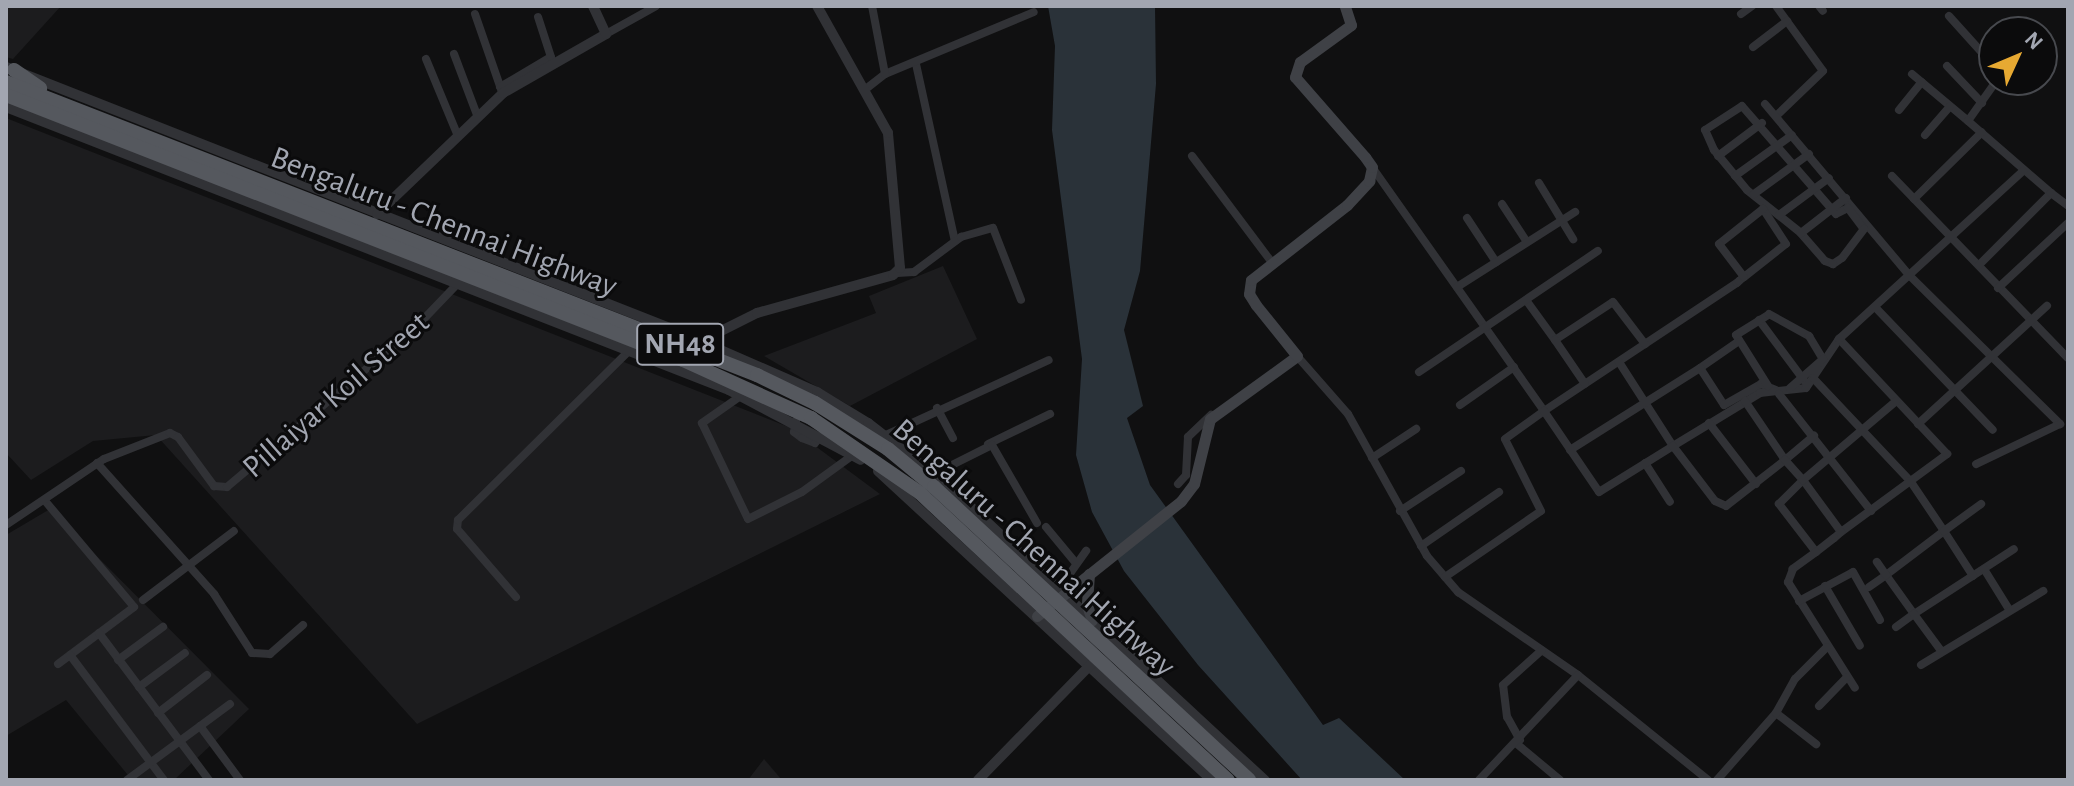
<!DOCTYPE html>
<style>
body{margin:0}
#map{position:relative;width:2074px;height:786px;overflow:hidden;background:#101011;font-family:"Alegreya Sans",sans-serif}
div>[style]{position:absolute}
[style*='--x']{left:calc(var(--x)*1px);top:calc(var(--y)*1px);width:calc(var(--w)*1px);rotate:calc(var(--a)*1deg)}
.built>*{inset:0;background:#1c1c1e}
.water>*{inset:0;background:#2a3239}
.minor>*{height:8px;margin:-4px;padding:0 4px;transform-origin:4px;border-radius:4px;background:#313236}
.tertiary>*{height:10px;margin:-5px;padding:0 5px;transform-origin:5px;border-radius:5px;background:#313236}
.secondary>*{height:11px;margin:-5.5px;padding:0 5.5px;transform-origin:5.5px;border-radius:5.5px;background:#3f4146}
.trunk>*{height:14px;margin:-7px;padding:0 7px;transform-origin:7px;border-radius:7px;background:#55585e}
span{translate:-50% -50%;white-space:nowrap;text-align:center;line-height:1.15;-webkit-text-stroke:6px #0b0b0c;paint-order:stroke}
.shield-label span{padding:2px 6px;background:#0b0b0c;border:2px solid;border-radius:6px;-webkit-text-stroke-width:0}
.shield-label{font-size:30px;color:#a2a6b1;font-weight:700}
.street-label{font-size:32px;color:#a2a6b1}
.frame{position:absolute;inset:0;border:8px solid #a2a6b1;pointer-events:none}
.north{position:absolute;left:1978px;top:16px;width:80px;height:80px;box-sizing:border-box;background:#0b0b0c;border:2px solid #47494e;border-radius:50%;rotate:46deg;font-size:22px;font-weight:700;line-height:32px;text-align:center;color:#a2a6b1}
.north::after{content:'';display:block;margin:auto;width:28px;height:36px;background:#e7a932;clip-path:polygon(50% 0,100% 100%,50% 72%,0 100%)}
</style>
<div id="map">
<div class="built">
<div style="clip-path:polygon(6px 6px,61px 6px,13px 59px,6px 57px)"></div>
<div style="clip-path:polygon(6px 118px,791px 428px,880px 494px,417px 724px,156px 435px,93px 441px,31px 480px,6px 453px)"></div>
<div style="clip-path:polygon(943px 266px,977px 339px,850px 406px,764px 356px,876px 313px,869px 296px)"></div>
<div style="clip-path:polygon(50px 509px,249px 709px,174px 780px,132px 780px,66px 700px,6px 736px,6px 535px)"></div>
<div style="clip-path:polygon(764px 759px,782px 780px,748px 780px)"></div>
</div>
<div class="water">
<div style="clip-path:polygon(1048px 6px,1155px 6px,1156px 84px,1140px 271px,1124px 330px,1143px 406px,1127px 418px,1150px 485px,1323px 725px,1339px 718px,1405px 780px,1302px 780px,1198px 665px,1124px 571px,1092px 512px,1076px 455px,1082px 359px,1052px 130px,1055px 46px)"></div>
</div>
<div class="minor">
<div style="--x:1776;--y:6;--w:80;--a:54.1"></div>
<div style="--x:1823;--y:71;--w:65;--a:136.2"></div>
<div style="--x:1819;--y:6;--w:6;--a:51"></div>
<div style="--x:475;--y:14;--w:83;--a:70.9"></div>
<div style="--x:1741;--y:14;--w:14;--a:-36"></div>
<div style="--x:1949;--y:16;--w:67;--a:48"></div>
<div style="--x:606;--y:34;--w:57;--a:-29.2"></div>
<div style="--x:1753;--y:47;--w:43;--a:-37.4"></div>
<div style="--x:454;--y:54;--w:65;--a:69.3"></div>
<div style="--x:426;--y:59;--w:81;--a:67.5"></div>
<div style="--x:916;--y:64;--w:181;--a:77.6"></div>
<div style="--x:1947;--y:66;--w:51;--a:46.6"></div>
<div style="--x:885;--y:74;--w:161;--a:-22.6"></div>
<div style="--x:1912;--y:74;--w:73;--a:40"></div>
<div style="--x:1997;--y:80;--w:50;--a:125.3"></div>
<div style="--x:1968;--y:121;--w:110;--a:40.9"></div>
<div style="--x:500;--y:87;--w:59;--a:-30.5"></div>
<div style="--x:551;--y:57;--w:42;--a:-108"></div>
<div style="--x:867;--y:88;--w:23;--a:-38"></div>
<div style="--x:885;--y:74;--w:69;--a:-100.8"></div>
<div style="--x:1765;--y:104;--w:225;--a:49.9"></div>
<div style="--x:1910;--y:276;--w:211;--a:44.6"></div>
<div style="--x:2060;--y:424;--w:93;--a:154.5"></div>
<div style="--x:1742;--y:106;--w:143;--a:49"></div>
<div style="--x:1836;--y:214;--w:13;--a:-27"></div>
<div style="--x:1848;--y:208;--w:26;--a:53"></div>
<div style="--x:1864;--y:229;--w:36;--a:127"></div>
<div style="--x:1842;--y:258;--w:11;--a:146"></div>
<div style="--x:1833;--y:264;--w:9;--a:-159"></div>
<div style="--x:1825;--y:261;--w:37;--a:-131"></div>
<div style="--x:1801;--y:233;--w:69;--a:-141.5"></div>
<div style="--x:1747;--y:190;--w:52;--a:-129.5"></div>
<div style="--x:1714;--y:150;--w:22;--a:-114"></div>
<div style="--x:1705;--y:130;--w:44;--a:-33"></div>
<div style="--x:1899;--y:110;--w:36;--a:-51"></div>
<div style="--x:1925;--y:135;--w:38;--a:-49"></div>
<div style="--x:1192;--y:156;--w:130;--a:53.1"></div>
<div style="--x:1718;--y:156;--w:55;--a:-36.9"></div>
<div style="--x:1372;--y:167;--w:299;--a:54.8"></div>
<div style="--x:1544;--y:411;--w:232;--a:-33.6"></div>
<div style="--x:1737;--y:283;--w:3;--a:-45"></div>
<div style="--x:1739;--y:281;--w:6;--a:-39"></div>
<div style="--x:1744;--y:277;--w:53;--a:-38.2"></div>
<div style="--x:1786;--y:244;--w:42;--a:-123.3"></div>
<div style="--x:1763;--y:209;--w:56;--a:141.5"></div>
<div style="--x:1719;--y:244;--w:41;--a:52.9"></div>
<div style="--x:1735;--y:176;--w:70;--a:-35.7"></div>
<div style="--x:1892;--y:176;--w:253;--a:46"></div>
<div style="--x:1539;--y:183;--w:66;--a:58.7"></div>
<div style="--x:1754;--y:194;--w:68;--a:-36"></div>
<div style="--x:1914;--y:199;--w:95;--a:-44.6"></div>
<div style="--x:1502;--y:204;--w:45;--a:56.7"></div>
<div style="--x:1779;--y:215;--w:62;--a:-36.5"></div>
<div style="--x:1467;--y:218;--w:53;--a:56.6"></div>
<div style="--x:1801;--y:233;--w:57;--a:-37.9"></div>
<div style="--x:1979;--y:265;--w:102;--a:-45"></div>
<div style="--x:2051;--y:193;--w:21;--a:37"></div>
<div style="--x:897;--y:273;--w:17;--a:-3"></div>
<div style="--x:914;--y:272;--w:59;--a:-36.7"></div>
<div style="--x:961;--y:237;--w:33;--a:-16"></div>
<div style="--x:993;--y:228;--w:77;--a:68.7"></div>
<div style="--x:1457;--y:287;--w:140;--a:-32.4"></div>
<div style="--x:1998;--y:288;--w:96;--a:-42.9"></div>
<div style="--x:1526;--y:300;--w:49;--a:54.1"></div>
<div style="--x:1555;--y:340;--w:69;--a:-33.2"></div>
<div style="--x:1613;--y:302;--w:53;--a:52.7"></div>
<div style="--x:1875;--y:307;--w:170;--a:46.2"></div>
<div style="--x:1759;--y:320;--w:79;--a:53.3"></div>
<div style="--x:1555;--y:340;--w:53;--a:55.7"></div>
<div style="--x:1739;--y:341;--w:47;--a:145.3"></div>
<div style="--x:1700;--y:368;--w:44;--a:57"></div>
<div style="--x:1724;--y:405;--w:43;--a:-29.6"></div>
<div style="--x:1761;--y:384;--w:16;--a:22"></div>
<div style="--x:1297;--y:356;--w:77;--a:48.7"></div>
<div style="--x:1348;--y:414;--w:162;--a:60.9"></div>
<div style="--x:1427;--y:556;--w:48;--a:49.3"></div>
<div style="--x:1458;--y:592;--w:146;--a:34.7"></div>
<div style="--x:1578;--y:675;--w:167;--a:38.9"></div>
<div style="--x:1619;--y:362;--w:100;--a:57.3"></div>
<div style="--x:1673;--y:446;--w:102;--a:-31.3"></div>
<div style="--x:1760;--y:393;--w:46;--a:-6.2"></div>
<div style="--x:1806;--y:388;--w:59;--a:-56"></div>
<div style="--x:1419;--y:372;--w:216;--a:-34.1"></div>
<div style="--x:1814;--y:379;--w:141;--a:46.7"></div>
<div style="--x:1911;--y:482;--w:59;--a:56"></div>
<div style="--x:1944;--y:531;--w:73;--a:142.8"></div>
<div style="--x:1886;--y:575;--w:48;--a:54.3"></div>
<div style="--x:1914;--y:614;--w:119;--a:-33"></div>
<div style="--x:1768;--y:386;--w:60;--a:-122.1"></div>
<div style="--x:1736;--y:335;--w:39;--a:-32"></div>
<div style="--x:1769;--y:314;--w:46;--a:28.8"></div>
<div style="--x:1809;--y:336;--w:27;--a:59"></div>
<div style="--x:1790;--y:388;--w:44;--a:-41.3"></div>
<div style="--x:1779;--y:394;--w:149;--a:51.8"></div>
<div style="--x:742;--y:395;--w:49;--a:145"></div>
<div style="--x:702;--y:423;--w:106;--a:64.4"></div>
<div style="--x:748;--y:519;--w:60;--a:-26.6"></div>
<div style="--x:802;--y:492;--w:63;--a:-36"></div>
<div style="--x:1745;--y:401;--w:71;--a:55.9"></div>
<div style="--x:1785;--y:460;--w:38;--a:-40"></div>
<div style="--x:1460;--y:405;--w:66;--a:-35.1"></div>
<div style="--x:937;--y:408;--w:34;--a:62"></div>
<div style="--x:796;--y:421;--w:11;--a:100"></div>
<div style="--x:794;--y:432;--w:10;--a:37"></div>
<div style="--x:802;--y:438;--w:14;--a:21"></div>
<div style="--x:815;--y:443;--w:9;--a:-49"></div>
<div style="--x:1709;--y:423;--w:77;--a:52.4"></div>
<div style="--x:1918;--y:424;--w:175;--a:-42.5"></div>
<div style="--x:886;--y:435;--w:179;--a:-24.7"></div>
<div style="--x:988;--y:444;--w:69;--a:-25.8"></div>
<div style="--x:1570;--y:450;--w:154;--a:-32.2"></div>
<div style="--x:1372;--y:458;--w:53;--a:-33.4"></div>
<div style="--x:97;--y:463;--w:176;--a:48.2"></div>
<div style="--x:214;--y:594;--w:70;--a:57.2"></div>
<div style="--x:252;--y:653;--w:18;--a:3"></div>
<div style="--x:270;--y:654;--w:44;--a:-41.3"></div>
<div style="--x:1645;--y:463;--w:46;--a:57.3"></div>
<div style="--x:934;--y:474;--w:65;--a:-26.6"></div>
<div style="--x:992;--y:445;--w:90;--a:60"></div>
<div style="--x:1178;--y:484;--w:12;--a:-48"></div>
<div style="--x:1186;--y:475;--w:38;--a:-87"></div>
<div style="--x:1188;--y:437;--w:32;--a:-44"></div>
<div style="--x:46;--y:502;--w:137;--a:50"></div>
<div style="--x:134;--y:607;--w:95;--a:143.1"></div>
<div style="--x:1400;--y:511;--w:73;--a:-33.3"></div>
<div style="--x:6;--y:525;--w:118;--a:-34"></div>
<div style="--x:104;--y:459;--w:71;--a:-21.5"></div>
<div style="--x:170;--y:433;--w:9;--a:27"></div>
<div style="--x:178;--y:437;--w:61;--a:53.7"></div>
<div style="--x:214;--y:486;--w:13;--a:4"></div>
<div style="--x:227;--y:487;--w:250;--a:-40.3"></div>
<div style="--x:418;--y:325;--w:62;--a:-46.3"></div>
<div style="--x:1046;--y:527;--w:45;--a:50.4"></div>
<div style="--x:1841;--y:532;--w:132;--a:-36.3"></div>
<div style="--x:1947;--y:454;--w:158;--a:-133.2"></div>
<div style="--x:1839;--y:339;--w:249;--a:-42.4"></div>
<div style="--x:1421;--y:546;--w:95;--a:-34.7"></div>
<div style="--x:1816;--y:552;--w:61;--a:-127.6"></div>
<div style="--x:1779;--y:504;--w:34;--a:-45"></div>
<div style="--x:1803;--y:480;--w:64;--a:53.8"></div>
<div style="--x:1841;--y:532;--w:9;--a:139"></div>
<div style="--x:1834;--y:538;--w:23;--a:142"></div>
<div style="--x:1816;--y:552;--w:29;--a:144"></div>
<div style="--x:1793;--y:569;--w:14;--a:111"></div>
<div style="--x:1788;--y:582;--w:125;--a:57.7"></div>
<div style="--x:1984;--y:569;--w:49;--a:58.2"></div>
<div style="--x:1973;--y:576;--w:54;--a:-122.8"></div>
<div style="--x:1944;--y:531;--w:46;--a:-36.1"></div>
<div style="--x:1445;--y:577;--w:116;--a:-34.5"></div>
<div style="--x:1541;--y:511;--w:80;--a:-116.6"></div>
<div style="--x:1505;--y:439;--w:48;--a:-35.7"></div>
<div style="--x:1544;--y:411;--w:98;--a:55.8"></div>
<div style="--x:1599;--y:492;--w:87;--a:-31.9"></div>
<div style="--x:1673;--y:446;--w:69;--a:52.6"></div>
<div style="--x:1715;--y:501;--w:12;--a:24"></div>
<div style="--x:1726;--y:506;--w:75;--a:-37.9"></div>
<div style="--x:1785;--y:460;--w:27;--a:48"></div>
<div style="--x:1803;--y:480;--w:122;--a:-40.3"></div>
<div style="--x:1825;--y:586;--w:69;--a:59.7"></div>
<div style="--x:1869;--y:587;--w:21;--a:-35"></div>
<div style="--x:1886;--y:575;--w:16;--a:-125"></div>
<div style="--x:1059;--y:589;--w:47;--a:-54.6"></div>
<div style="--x:516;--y:597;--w:90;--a:-130.9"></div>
<div style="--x:457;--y:529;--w:9;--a:-84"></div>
<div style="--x:458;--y:520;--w:243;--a:-44.7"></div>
<div style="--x:143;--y:600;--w:114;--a:-37.2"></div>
<div style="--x:1799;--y:601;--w:61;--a:-28.2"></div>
<div style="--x:1853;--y:572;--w:55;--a:60.6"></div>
<div style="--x:1896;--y:627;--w:22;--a:-36"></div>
<div style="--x:1914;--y:614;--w:47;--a:53.6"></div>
<div style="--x:99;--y:633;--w:184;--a:53.2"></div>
<div style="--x:70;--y:655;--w:156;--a:53.1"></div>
<div style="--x:118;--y:660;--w:56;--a:-36.3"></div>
<div style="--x:1921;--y:665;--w:143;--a:-31.2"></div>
<div style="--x:139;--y:687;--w:57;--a:-36.5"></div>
<div style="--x:1819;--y:706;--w:39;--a:-46"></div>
<div style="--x:158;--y:713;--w:62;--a:-37.8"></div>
<div style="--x:1776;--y:713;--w:51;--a:37.8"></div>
<div style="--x:200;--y:726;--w:67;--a:53.5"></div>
<div style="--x:1520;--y:740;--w:26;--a:-119"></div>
<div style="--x:1507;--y:717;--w:32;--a:-97"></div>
<div style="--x:1503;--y:685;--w:52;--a:-41.9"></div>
<div style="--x:1517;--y:744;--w:56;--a:39.9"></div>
<div style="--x:127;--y:780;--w:128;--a:-36.4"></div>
<div style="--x:1479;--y:780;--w:144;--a:-46.7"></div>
<div style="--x:1717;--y:780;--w:89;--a:-48.6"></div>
<div style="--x:1776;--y:713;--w:39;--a:-61"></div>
<div style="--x:1795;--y:679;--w:45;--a:-45"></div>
</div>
<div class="tertiary">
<div style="--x:6;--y:67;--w:719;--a:21.46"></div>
<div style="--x:675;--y:330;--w:155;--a:23.6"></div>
<div style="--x:817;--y:392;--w:60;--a:31.3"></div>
<div style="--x:868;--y:423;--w:98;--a:37.9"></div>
<div style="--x:945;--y:483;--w:437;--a:42.9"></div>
<div style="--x:6;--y:107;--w:776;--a:21.38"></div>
<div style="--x:729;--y:390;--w:149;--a:27.9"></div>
<div style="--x:377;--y:214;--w:175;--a:-43.8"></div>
<div style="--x:503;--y:93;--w:119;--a:-29.8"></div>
<div style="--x:606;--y:34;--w:31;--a:-115"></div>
<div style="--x:706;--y:350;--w:20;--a:-57"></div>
<div style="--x:717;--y:333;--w:45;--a:-26.6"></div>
<div style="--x:757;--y:313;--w:141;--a:-15.6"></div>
<div style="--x:893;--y:275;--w:10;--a:-45"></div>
<div style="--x:900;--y:268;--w:136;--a:-95.1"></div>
<div style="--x:888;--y:133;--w:145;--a:-119.2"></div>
<div style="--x:878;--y:471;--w:455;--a:42.8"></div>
<div style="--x:978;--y:780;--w:166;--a:-45.7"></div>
</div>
<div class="secondary">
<div style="--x:1089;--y:574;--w:31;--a:94"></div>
<div style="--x:1087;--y:605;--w:16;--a:72"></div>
<div style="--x:1037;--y:616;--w:184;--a:-38.6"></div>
<div style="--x:1181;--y:501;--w:21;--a:-53"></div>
<div style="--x:1194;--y:484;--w:67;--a:-76.2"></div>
<div style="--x:1210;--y:419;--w:107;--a:-35.9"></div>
<div style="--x:1297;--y:356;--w:65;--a:-128.8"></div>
<div style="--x:1256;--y:305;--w:13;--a:-122"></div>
<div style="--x:1249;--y:294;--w:14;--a:-82"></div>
<div style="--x:1251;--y:280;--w:122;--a:-38"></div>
<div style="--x:1347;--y:205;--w:33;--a:-47"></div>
<div style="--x:1369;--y:181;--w:14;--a:-78"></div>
<div style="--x:1372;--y:167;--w:12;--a:-125"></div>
<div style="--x:1365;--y:157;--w:106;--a:-131.2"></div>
<div style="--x:1295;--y:77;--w:16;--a:-72"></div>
<div style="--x:1300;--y:62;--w:63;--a:-36"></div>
<div style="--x:1351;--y:25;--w:20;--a:-108"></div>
</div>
<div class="trunk">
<div style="--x:14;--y:70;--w:32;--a:35"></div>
<div style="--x:6;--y:82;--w:806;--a:21.31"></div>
<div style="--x:757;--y:375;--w:64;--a:25.8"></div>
<div style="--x:815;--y:403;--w:86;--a:32.2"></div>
<div style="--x:888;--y:449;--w:60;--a:39.6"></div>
<div style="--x:934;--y:487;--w:430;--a:42.9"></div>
<div style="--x:6;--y:95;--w:727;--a:21.38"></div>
<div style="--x:683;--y:360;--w:141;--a:24.4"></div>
<div style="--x:811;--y:418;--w:132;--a:34.5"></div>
<div style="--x:920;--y:493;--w:421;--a:43"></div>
</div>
<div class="shield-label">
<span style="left:680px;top:344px">NH48</span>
</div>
<div class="street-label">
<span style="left:444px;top:222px;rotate:21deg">Bengaluru - Chennai Highway</span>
<span style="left:336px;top:395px;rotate:-41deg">Pillaiyar Koil Street</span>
<span style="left:1034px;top:548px;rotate:42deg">Bengaluru - Chennai Highway</span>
</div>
<div class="frame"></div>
<div class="north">N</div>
</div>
